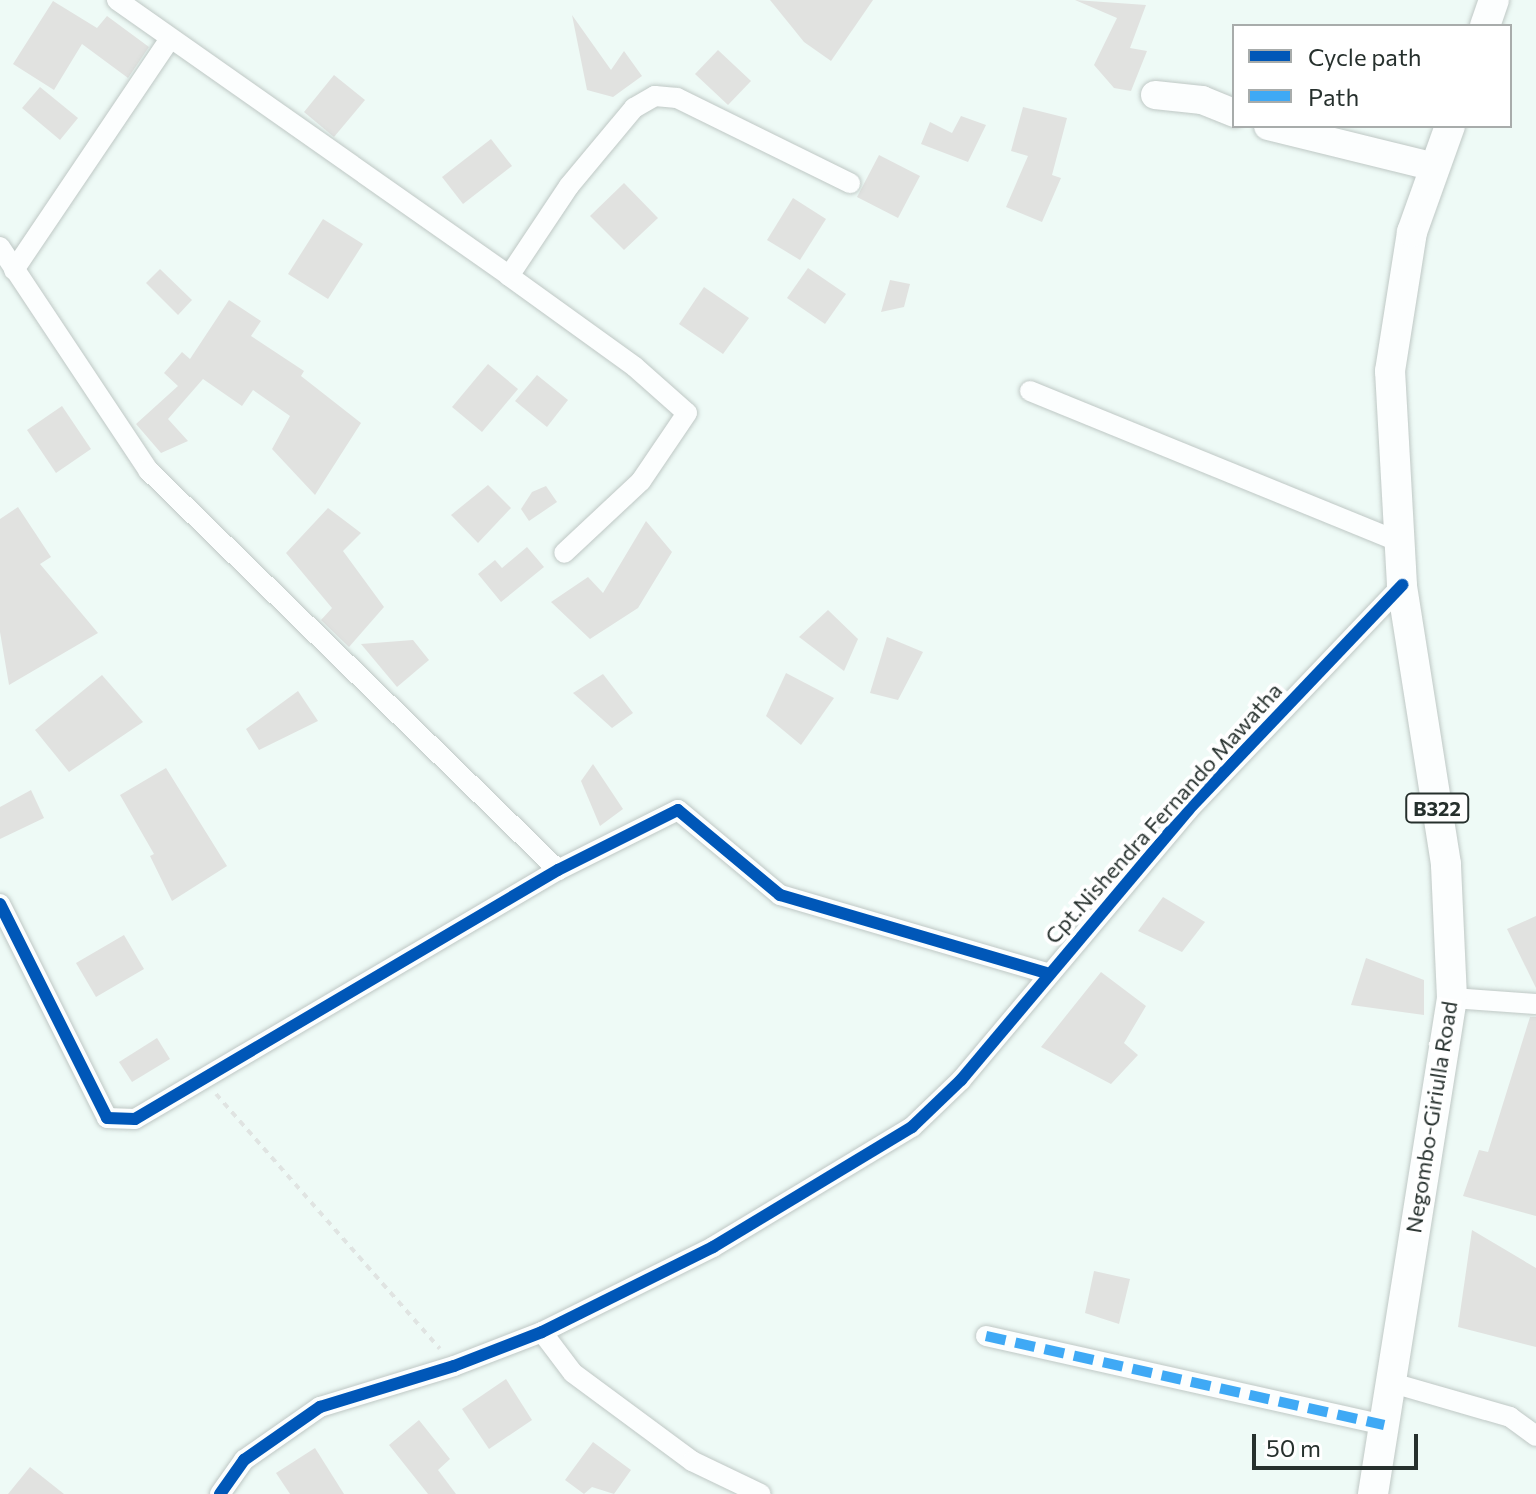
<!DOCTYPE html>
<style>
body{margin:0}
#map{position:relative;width:1536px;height:1494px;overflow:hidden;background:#eefaf6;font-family:Commissioner,sans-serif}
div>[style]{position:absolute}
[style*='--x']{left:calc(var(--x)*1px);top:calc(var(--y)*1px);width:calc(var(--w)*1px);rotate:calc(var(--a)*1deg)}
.building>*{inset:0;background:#e1e2e0}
.path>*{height:4px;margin-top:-2px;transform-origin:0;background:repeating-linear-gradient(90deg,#e0e4e2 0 6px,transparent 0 12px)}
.roads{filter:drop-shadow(0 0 2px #bfc8c5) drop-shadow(0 0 2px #bfc8c5)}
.street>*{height:20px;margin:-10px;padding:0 10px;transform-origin:10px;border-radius:10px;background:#fcfefe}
.secondary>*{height:28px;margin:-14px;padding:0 14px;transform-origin:14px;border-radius:14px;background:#fcfefe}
.primary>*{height:30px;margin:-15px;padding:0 15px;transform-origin:15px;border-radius:15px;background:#fcfefe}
.quiet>*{height:10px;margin-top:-5px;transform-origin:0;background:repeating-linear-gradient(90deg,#3fa9f5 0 20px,transparent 0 30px)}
.cycleway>*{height:12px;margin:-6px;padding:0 6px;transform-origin:6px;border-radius:6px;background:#0057b8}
span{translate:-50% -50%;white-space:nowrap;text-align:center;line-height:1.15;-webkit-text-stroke:8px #fff;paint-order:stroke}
.shield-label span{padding:2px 6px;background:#fff;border:2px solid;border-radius:6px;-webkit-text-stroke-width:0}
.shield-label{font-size:20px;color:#26302d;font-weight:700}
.street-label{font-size:22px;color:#26302d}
.legend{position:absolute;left:1232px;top:24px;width:280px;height:104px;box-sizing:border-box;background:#fff;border:2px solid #a8acab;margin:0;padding:10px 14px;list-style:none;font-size:24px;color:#26302d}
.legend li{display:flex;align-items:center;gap:16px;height:40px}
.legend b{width:40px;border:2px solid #a8acab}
.scale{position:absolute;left:1252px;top:1434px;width:166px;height:36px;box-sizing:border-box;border:4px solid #26302d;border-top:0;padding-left:10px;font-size:24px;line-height:28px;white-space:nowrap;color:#26302d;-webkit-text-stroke:6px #fff;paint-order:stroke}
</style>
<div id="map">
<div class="building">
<div style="clip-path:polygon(770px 0,873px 0,831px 61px,804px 42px)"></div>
<div style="clip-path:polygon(1075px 0,1146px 5px,1130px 48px,1147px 51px,1131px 91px,1114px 88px,1094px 65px,1117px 18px)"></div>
<div style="clip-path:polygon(53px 1px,97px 28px,107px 16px,149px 47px,128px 78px,82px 44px,54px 90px,13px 64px)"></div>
<div style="clip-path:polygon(572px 15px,611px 70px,624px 51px,642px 76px,613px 97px,587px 90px)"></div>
<div style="clip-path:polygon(718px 50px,751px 81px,728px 105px,695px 74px)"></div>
<div style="clip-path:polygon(334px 75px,365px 100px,334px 137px,304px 112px)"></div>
<div style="clip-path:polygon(40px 87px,78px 118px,60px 140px,22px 108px)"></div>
<div style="clip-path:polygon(1023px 107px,1067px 118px,1052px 175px,1061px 178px,1042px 222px,1006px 207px,1028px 156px,1011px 151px)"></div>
<div style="clip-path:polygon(961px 116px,986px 125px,968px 162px,921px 144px,930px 122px,952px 133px)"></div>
<div style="clip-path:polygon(491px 139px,512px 166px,463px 204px,442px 177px)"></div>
<div style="clip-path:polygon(879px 155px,920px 176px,898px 218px,857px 197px)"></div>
<div style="clip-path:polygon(624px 183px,658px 218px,624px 250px,590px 216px)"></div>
<div style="clip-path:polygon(793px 198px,826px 219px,800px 260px,767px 240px)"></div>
<div style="clip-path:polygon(323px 219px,363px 244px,328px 299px,288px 274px)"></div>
<div style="clip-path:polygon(808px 268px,846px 294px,825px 324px,787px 298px)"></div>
<div style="clip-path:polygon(160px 269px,192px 300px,178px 315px,146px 283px)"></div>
<div style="clip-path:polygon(890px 280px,910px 284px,904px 307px,881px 312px)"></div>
<div style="clip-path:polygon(704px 287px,749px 318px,723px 354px,679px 324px)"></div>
<div style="clip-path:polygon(229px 300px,261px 321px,251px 336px,304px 371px,301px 376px,361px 423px,315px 495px,272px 449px,290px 416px,253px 390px,242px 406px,203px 379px,168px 419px,188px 441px,161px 453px,136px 424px,178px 386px,164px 373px,182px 352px,190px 359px)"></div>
<div style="clip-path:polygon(488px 364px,518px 389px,482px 432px,452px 407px)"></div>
<div style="clip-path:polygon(537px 375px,568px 400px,547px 427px,515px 401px)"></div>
<div style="clip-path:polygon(62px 406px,91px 449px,56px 473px,27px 430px)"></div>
<div style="clip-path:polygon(488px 485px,511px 508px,478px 543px,451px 515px)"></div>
<div style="clip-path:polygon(546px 486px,557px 502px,529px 521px,521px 509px,532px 492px)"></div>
<div style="clip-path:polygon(18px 507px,51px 557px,40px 564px,98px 633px,9px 685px,0 632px,0 519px)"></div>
<div style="clip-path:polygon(328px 508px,361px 533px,343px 551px,384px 607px,349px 647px,321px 620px,332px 608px,286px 553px)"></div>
<div style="clip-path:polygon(646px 521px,672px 552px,638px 608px,590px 639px,551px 602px,588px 577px,603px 593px)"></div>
<div style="clip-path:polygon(527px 547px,544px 567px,501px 602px,478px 574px,495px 560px,502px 568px)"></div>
<div style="clip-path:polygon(828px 610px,858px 639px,844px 671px,799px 637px)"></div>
<div style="clip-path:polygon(887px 637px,923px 652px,898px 700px,870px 693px)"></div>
<div style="clip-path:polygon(413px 640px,429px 660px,397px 687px,361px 644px)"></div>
<div style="clip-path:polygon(786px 673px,834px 698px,801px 745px,766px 716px)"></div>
<div style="clip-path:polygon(603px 674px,633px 713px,612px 728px,573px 693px)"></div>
<div style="clip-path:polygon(102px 675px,143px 722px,69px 772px,35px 730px)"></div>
<div style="clip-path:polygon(298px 691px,318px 721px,259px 750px,246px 729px)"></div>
<div style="clip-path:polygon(593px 764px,623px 809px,600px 826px,581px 781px)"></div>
<div style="clip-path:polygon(166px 768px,227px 866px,172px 901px,150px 856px,154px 854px,120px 795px)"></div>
<div style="clip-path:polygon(31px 790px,44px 818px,0 839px,0 807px)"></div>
<div style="clip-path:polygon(1163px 897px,1205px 922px,1182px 952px,1138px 931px)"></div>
<div style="clip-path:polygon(1536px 916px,1536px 988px,1507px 929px)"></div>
<div style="clip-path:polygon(124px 935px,144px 969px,96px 997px,76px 963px)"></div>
<div style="clip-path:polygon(1366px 958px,1424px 980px,1424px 1015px,1351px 1005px)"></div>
<div style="clip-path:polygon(1101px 972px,1146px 1006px,1124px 1043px,1138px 1055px,1111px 1084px,1041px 1047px)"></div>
<div style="clip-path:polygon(1530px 1017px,1536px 1017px,1536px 1216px,1463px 1196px,1479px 1150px,1488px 1152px)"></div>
<div style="clip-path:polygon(157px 1038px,170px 1059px,132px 1082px,119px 1062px)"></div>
<div style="clip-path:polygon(1472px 1230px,1536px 1268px,1536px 1347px,1458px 1327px)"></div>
<div style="clip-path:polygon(1094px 1271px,1130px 1279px,1119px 1324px,1085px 1313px)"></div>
<div style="clip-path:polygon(506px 1379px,532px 1420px,489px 1449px,462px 1409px)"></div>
<div style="clip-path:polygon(419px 1420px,450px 1459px,438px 1470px,456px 1494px,428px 1494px,389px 1445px)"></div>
<div style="clip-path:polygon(593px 1442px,631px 1470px,614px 1494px,592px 1487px,584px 1494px,565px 1480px)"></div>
<div style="clip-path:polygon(315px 1448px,344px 1494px,290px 1494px,276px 1473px)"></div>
<div style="clip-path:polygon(30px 1467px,64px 1494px,8px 1494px)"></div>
</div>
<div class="path">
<div style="--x:216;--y:1094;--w:339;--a:48.7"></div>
</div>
<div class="roads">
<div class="street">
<div style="--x:117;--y:0;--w:479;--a:35.1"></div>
<div style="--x:509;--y:276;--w:108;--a:-56.3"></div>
<div style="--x:569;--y:186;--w:102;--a:-50.2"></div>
<div style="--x:634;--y:108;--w:24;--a:-30"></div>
<div style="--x:655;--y:96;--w:22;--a:5"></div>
<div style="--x:677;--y:98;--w:193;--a:26.2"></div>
<div style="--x:0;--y:247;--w:268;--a:56.4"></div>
<div style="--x:148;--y:470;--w:573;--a:44.29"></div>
<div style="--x:14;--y:270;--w:279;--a:-56"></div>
<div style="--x:509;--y:276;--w:155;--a:35.8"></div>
<div style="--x:635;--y:367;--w:69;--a:41.5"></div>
<div style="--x:687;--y:413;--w:82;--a:124.1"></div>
<div style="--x:641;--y:481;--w:105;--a:136.9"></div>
<div style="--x:1030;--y:391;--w:400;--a:22.2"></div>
<div style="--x:0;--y:904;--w:239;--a:63.4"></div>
<div style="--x:107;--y:1118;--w:28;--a:2"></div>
<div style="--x:135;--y:1119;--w:491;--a:-30.5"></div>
<div style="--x:558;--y:870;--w:134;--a:-26.6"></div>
<div style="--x:678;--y:810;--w:133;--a:39.8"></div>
<div style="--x:780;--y:895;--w:277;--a:16.3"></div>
<div style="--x:1452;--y:998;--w:84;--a:4.1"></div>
<div style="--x:542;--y:1332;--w:51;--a:52.9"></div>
<div style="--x:573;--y:1373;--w:148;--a:36.5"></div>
<div style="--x:692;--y:1461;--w:76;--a:25.6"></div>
<div style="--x:986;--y:1336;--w:408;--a:12.6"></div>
<div style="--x:1389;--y:1382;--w:126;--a:16.1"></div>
<div style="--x:1510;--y:1417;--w:32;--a:36"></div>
<div style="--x:220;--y:1494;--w:42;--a:-54.8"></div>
<div style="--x:244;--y:1460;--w:93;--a:-34.9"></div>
<div style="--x:320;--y:1407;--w:140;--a:-17"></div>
<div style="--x:454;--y:1366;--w:94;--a:-21.1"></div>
<div style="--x:542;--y:1332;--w:191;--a:-26.4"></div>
<div style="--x:713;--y:1247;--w:232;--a:-31.1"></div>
<div style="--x:912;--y:1127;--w:68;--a:-43.8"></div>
<div style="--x:961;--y:1080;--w:353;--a:-49.9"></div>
<div style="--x:1188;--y:810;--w:311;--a:-46.4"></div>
</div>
<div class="secondary">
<div style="--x:1155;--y:95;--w:47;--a:6.1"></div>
<div style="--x:1202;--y:100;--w:35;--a:22"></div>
<div style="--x:1268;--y:126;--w:172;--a:13.8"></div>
</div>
<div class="primary">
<div style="--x:1485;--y:26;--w:28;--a:-71"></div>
<div style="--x:1373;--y:1494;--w:502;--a:-80.95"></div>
<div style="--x:1452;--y:998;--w:134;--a:-92.6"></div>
<div style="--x:1446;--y:864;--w:282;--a:-99"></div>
<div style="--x:1402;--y:585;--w:214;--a:-93.2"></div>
<div style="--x:1390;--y:371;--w:141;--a:-81"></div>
<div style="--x:1412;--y:232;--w:113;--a:-70.3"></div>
</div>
</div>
<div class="quiet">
<div style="--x:986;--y:1336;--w:408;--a:12.6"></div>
</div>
<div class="cycleway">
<div style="--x:0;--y:904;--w:239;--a:63.4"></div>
<div style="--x:107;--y:1118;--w:28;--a:2"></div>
<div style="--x:135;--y:1119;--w:491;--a:-30.5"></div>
<div style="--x:558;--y:870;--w:134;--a:-26.6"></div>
<div style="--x:678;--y:810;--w:133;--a:39.8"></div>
<div style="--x:780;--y:895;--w:277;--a:16.3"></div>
<div style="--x:220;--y:1494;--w:42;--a:-54.8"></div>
<div style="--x:244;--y:1460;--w:93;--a:-34.9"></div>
<div style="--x:320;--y:1407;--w:140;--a:-17"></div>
<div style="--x:454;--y:1366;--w:94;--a:-21.1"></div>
<div style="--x:542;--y:1332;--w:191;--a:-26.4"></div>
<div style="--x:713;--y:1247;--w:232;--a:-31.1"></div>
<div style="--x:912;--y:1127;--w:68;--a:-43.8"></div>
<div style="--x:961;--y:1080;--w:353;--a:-49.9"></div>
<div style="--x:1188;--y:810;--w:311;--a:-46.4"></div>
</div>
<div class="shield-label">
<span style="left:1437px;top:808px">B322</span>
</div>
<div class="street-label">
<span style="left:1163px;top:813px;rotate:-48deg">Cpt.Nishendra Fernando Mawatha</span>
<span style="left:1431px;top:1117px;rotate:-81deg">Negombo-Giriulla Road</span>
</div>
<ul class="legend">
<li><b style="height:10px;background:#0057b8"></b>Cycle path</li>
<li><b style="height:10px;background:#3fa9f5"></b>Path</li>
</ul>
<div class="scale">50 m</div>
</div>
